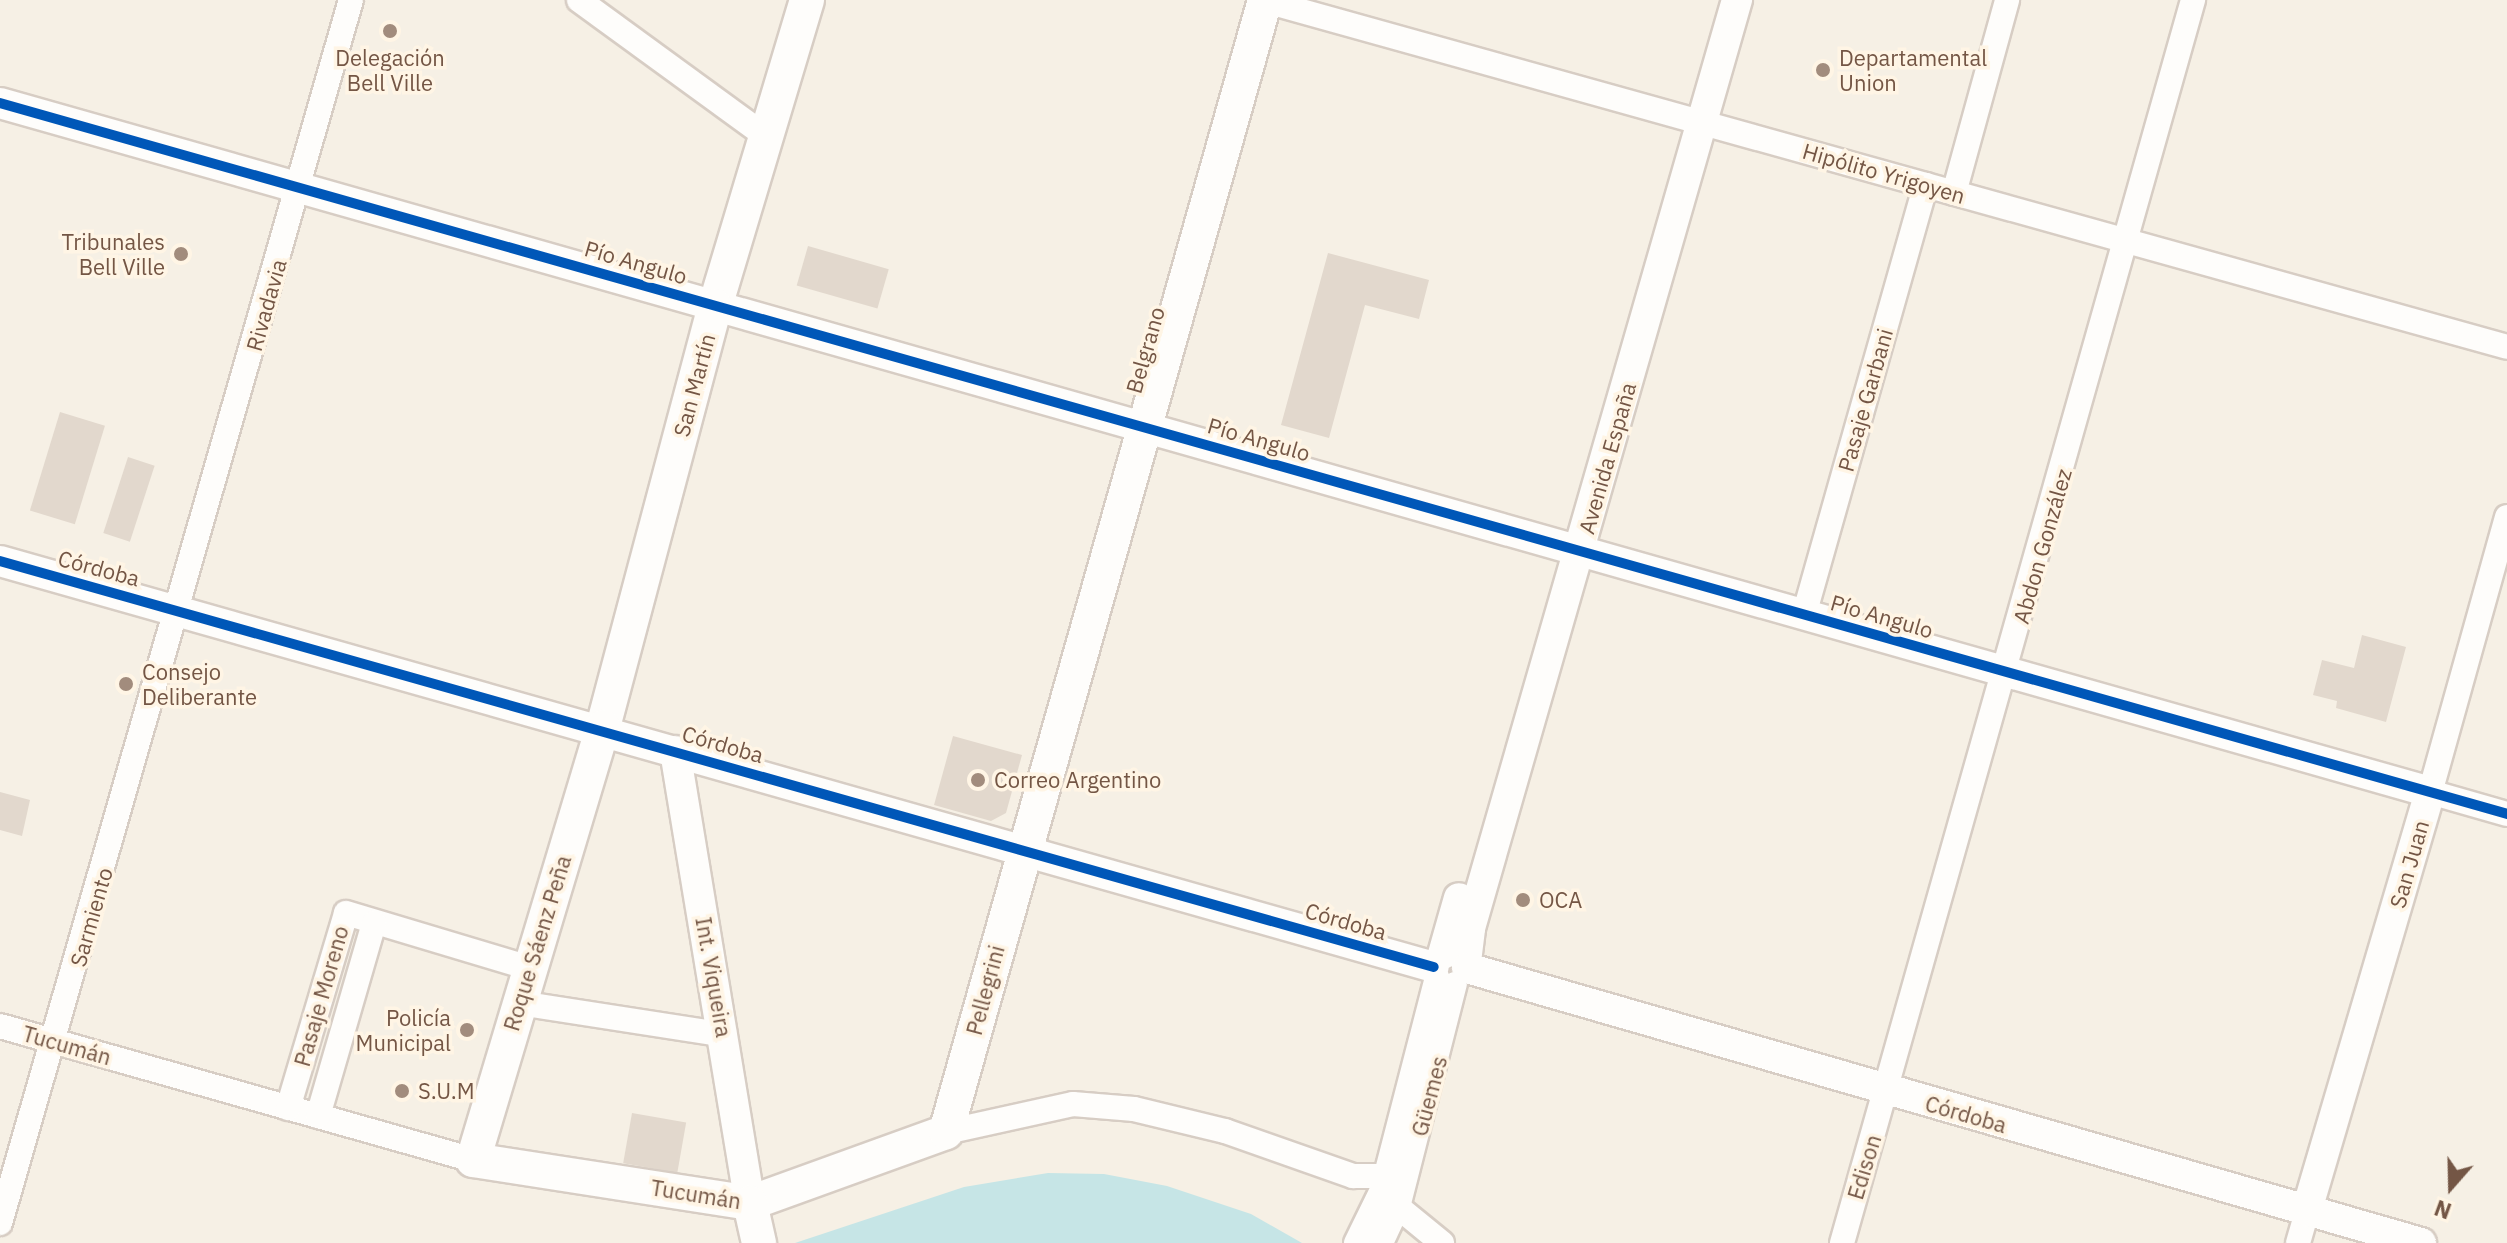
<!DOCTYPE html>
<meta charset="utf-8">
<style>
body{margin:0}
#map{position:relative;width:2507px;height:1243px;overflow:hidden;background:#f6f0e5;font-family:"IBM Plex Sans",sans-serif}
div>[style]{position:absolute}
.water>*{inset:0;background:#c6e5e6}
.building>*{inset:0;background:#e2d8cd;transform-origin:0 0}
.roads{filter:drop-shadow(2px 0 #d7cdc4) drop-shadow(-2px 0 #d7cdc4) drop-shadow(0 2px #d7cdc4) drop-shadow(0 -2px #d7cdc4)}
.minor>*{height:24px;margin:-12px;padding:0 12px;transform-origin:12px;border-radius:12px;background:#fefdfb}
.tertiary>*{height:30px;margin:-15px;padding:0 15px;transform-origin:15px;border-radius:15px;background:#fefdfb}
.secondary>*{height:34px;margin:-17px;padding:0 17px;transform-origin:17px;border-radius:17px;background:#fefdfb}
.cycleway>*{height:10px;margin:-5px;padding:0 5px;transform-origin:5px;border-radius:5px;background:#0057b8}
.dots>*{width:22px;height:22px;translate:-50% -50%;box-sizing:border-box;border:4px solid #fff5e5;border-radius:50%}
span{translate:-50% -50%;white-space:nowrap;text-align:center;line-height:1.15;-webkit-text-stroke:7px #fff5e5;paint-order:stroke}
.poi-label{font-size:22px;color:#745645}
.left{translate:0 -50%;text-align:left}
.right{translate:-100% -50%;text-align:right}
.street-label{font-size:22px;color:#745645}
.north{position:absolute;left:2411px;top:1147px;width:80px;height:80px;-webkit-text-stroke:6px #fff5e5;paint-order:stroke;rotate:200deg;font-size:22px;font-weight:700;line-height:32px;text-align:center;color:#745645}
.north::after{content:'';display:block;margin:auto;width:28px;height:36px;background:#745645;clip-path:polygon(50% 0,100% 100%,50% 72%,0 100%)}
</style>
<div id="map">
<div class="water">
<i style="clip-path:polygon(1048px 1173px,1104px 1174px,1167px 1186px,1251px 1214px,1302px 1243px,795px 1243px,964px 1187px)"></i>
</div>
<div class="building">
<i style="left:808px;top:246px;width:84px;height:41px;rotate:16deg"></i>
<i style="clip-path:polygon(1328px 253px,1429px 280px,1419px 319px,1365px 305px,1329px 438px,1281px 425px)"></i>
<i style="left:60px;top:412px;width:47px;height:103px;rotate:17deg"></i>
<i style="left:128px;top:457px;width:28px;height:80px;rotate:18deg"></i>
<i style="clip-path:polygon(2362px 635px,2406px 647px,2386px 722px,2336px 708px,2337px 701px,2313px 695px,2322px 660px,2354px 668px)"></i>
<i style="clip-path:polygon(953px 736px,1022px 755px,1006px 813px,991px 821px,934px 805px)"></i>
<i style="clip-path:polygon(0 792px,30px 800px,22px 836px,0 830px)"></i>
<i style="left:632px;top:1113px;width:55px;height:51px;rotate:10deg"></i>
</div>
<div class="roads">
<div class="minor">
<i style="left:579px;top:0;width:233px;rotate:36.1deg"></i>
<i style="left:1262px;top:0;width:1292px;rotate:15.57deg"></i>
<i style="left:1954px;top:193px;width:200px;rotate:-74.6deg"></i>
<i style="left:2507px;top:517px;width:286px;rotate:105.6deg"></i>
<i style="left:2430px;top:792px;width:80px;rotate:15.9deg"></i>
<i style="left:1804px;top:615px;width:447px;rotate:-74.2deg"></i>
<i style="left:519px;top:1003px;width:208px;rotate:8.8deg"></i>
<i style="left:0;top:1026px;width:492px;rotate:15.8deg"></i>
<i style="left:288px;top:1108px;width:203px;rotate:-73.4deg"></i>
<i style="left:346px;top:913px;width:191px;rotate:16.7deg"></i>
<i style="left:318px;top:1116px;width:201px;rotate:-73.8deg"></i>
<i style="left:946px;top:1132px;width:130px;rotate:-12.4deg"></i>
<i style="left:1073px;top:1104px;width:61px;rotate:4.7deg"></i>
<i style="left:1134px;top:1109px;width:94px;rotate:13.6deg"></i>
<i style="left:1225px;top:1131px;width:136px;rotate:19.4deg"></i>
<i style="left:1353px;top:1176px;width:33px"></i>
<i style="left:1398px;top:1207px;width:57px;rotate:39.3deg"></i>
<i style="left:0;top:1223px;width:1272px;rotate:-73.99deg"></i>
<i style="left:1356px;top:1243px;width:59px;rotate:-63.9deg"></i>
<i style="left:1382px;top:1190px;width:220px;rotate:-75.5deg"></i>
<i style="left:1381px;top:1243px;width:40px;rotate:-65deg"></i>
<i style="left:1398px;top:1207px;width:230px;rotate:-75.7deg"></i>
<i style="left:1842px;top:1243px;width:1292px;rotate:-74.23deg"></i>
<i style="left:2298px;top:1243px;width:33px;rotate:-74deg"></i>
</div>
<div class="tertiary">
<i style="left:0;top:103px;width:2526px;rotate:15.83deg"></i>
<i style="left:2430px;top:792px;width:437px;rotate:106.4deg"></i>
<i style="left:0;top:561px;width:1490px;rotate:15.81deg"></i>
<i style="left:675px;top:751px;width:458px;rotate:80.6deg"></i>
<i style="left:1443px;top:954px;width:58px;rotate:-74.1deg"></i>
<i style="left:1466px;top:962px;width:34px;rotate:-83deg"></i>
<i style="left:1470px;top:928px;width:966px;rotate:-73.95deg"></i>
<i style="left:1467px;top:968px;width:993px;rotate:16.08deg"></i>
</div>
<div class="secondary">
<i style="left:807px;top:0;width:320px;rotate:106.7deg"></i>
<i style="left:715px;top:306px;width:436px;rotate:104.9deg"></i>
<i style="left:603px;top:727px;width:452px;rotate:106.7deg"></i>
<i style="left:473px;top:1160px;width:280px;rotate:8.8deg"></i>
<i style="left:750px;top:1203px;width:208px;rotate:-19.9deg"></i>
<i style="left:946px;top:1132px;width:1176px;rotate:-74.26deg"></i>
<i style="left:750px;top:1203px;width:41px;rotate:77.3deg"></i>
</div>
</div>
<div class="cycleway">
<i style="left:0;top:103px;width:2606px;rotate:15.83deg"></i>
<i style="left:0;top:561px;width:1490px;rotate:15.81deg"></i>
</div>
<div class="dots">
<i style="left:390px;top:31px;background:#a28c7d"></i>
<i style="left:1823px;top:70px;background:#a28c7d"></i>
<i style="left:181px;top:254px;background:#a28c7d"></i>
<i style="left:126px;top:684px;background:#a28c7d"></i>
<i style="left:978px;top:780px;background:#a28c7d"></i>
<i style="left:1523px;top:900px;background:#a28c7d"></i>
<i style="left:467px;top:1030px;background:#a28c7d"></i>
<i style="left:402px;top:1091px;background:#a28c7d"></i>
</div>
<div class="poi-label">
<span style="left:390px;top:70px">Delegación<br>Bell Ville</span>
<span class="left" style="left:1839px;top:70px">Departamental<br>Union</span>
<span class="right" style="left:165px;top:254px">Tribunales<br>Bell Ville</span>
<span class="left" style="left:142px;top:684px">Consejo<br>Deliberante</span>
<span class="left" style="left:994px;top:780px">Correo Argentino</span>
<span class="left" style="left:1539px;top:900px">OCA</span>
<span class="right" style="left:451px;top:1030px">Policía<br>Municipal</span>
<span class="left" style="left:418px;top:1091px">S.U.M</span>
</div>
<div class="street-label">
<span style="left:1884px;top:173px;rotate:16deg">Hipólito Yrigoyen</span>
<span style="left:636px;top:262px;rotate:16deg">Pío Angulo</span>
<span style="left:266px;top:305px;rotate:-74deg">Rivadavia</span>
<span style="left:1145px;top:350px;rotate:-74deg">Belgrano</span>
<span style="left:694px;top:385px;rotate:-75deg">San Martín</span>
<span style="left:1865px;top:400px;rotate:-74deg">Pasaje Garbani</span>
<span style="left:1259px;top:439px;rotate:16deg">Pío Angulo</span>
<span style="left:1607px;top:458px;rotate:-74deg">Avenida España</span>
<span style="left:2042px;top:546px;rotate:-74deg">Abdon González</span>
<span style="left:99px;top:568px;rotate:15deg">Córdoba</span>
<span style="left:1882px;top:616px;rotate:16deg">Pío Angulo</span>
<span style="left:723px;top:744px;rotate:16deg">Córdoba</span>
<span style="left:2409px;top:864px;rotate:-74deg">San Juan</span>
<span style="left:91px;top:917px;rotate:-74deg">Sarmiento</span>
<span style="left:1346px;top:921px;rotate:16deg">Córdoba</span>
<span style="left:537px;top:943px;rotate:-73deg">Roque Sáenz Peña</span>
<span style="left:714px;top:977px;rotate:80deg">Int. Viqueira</span>
<span style="left:985px;top:990px;rotate:-75deg">Pellegrini</span>
<span style="left:321px;top:996px;rotate:-74deg">Pasaje Moreno</span>
<span style="left:67px;top:1045px;rotate:16deg">Tucumán</span>
<span style="left:1429px;top:1096px;rotate:-75deg">Güemes</span>
<span style="left:1966px;top:1114px;rotate:16deg">Córdoba</span>
<span style="left:1864px;top:1167px;rotate:-73deg">Edison</span>
<span style="left:696px;top:1194px;rotate:9deg">Tucumán</span>
</div>
<div class="north">N</div>
</div>
